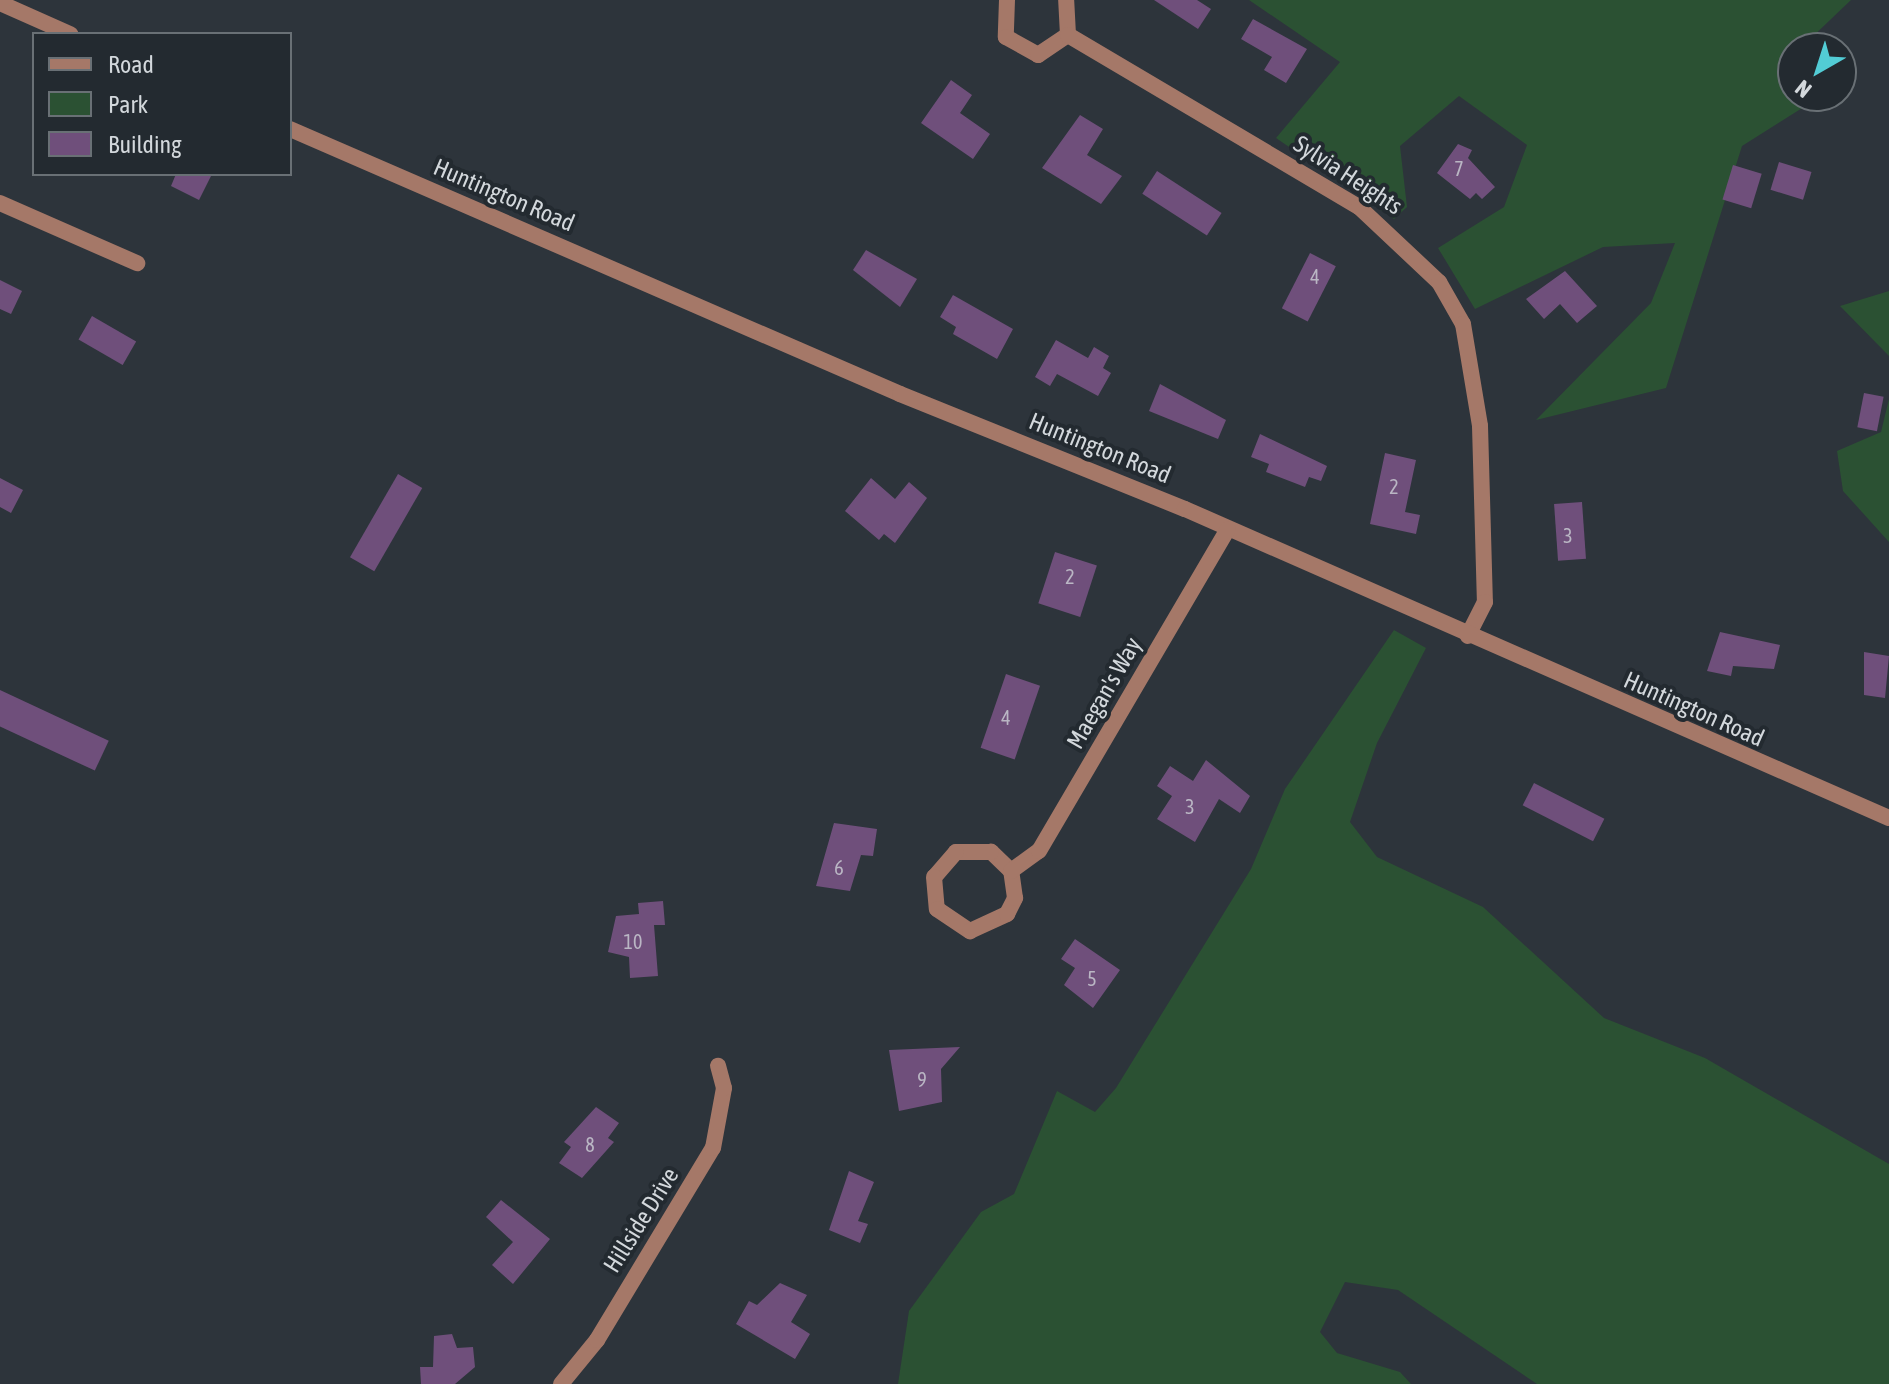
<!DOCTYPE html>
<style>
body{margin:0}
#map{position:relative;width:1889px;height:1384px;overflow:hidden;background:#2d343b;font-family:"Asap Condensed",sans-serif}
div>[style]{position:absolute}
.green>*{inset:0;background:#2b5133}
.building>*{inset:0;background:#6f4f7b;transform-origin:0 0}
.minor>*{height:16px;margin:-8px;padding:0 8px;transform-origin:8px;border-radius:8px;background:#a57868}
span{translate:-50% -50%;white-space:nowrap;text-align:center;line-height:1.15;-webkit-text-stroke:8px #232a30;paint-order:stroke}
.number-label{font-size:20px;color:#bab6c4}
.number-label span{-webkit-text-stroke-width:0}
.street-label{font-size:24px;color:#d3d8dc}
.legend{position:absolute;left:32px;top:32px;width:260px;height:144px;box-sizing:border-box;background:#232a30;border:2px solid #697075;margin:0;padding:10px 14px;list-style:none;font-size:24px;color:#d3d8dc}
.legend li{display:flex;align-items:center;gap:16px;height:40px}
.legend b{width:40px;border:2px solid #697075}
.north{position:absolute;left:1777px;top:32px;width:80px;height:80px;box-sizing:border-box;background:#232a30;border:2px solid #697075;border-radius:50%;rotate:219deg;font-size:22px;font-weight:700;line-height:32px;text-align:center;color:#d3d8dc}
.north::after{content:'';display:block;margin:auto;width:28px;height:36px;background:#52ccd5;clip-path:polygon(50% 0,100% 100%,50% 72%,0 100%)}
</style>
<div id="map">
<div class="green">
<i style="clip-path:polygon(1249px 0,1851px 0,1785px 63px,1793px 96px,1807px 105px,1742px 146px,1666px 388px,1536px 420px,1651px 303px,1675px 243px,1603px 247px,1475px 309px,1438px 248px,1504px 207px,1527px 145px,1459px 96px,1400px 146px,1407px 207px,1394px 219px,1276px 138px,1340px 62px)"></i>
<i style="clip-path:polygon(1889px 291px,1889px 356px,1840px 306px)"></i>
<i style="clip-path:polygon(1889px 399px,1889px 542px,1843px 491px,1837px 451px,1881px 432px)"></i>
<i style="clip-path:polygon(1394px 630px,1426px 648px,1377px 743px,1350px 822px,1377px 857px,1483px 907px,1604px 1018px,1705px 1058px,1889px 1164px,1889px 1384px,1537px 1384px,1398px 1290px,1345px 1282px,1320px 1332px,1337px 1353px,1400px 1372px,1411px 1384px,898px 1384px,909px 1311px,981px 1212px,1014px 1194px,1057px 1091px,1095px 1112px,1116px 1088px,1251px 869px,1285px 789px)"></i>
</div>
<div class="building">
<i style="clip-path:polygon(1154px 0,1197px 0,1211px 9px,1198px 29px)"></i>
<i style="clip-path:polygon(1253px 19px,1307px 49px,1286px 83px,1264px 70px,1272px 57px,1241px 39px)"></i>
<i style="clip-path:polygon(951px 80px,972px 95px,960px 113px,990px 134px,973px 159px,921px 123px)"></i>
<i style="clip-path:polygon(1080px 115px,1103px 129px,1087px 155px,1122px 176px,1101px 204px,1042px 168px)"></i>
<i style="clip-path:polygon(1458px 144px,1472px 150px,1468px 158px,1495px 187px,1482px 199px,1476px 193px,1470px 199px,1437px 173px)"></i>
<i style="left:1779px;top:162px;width:34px;height:29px;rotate:17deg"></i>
<i style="left:1733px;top:165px;width:30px;height:36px;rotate:17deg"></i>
<i style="left:1157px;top:171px;width:77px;height:27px;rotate:33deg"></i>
<i style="clip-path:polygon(176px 174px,212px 174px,199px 200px,171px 186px)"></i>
<i style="clip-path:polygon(866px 250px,917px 279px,900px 307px,853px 270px)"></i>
<i style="left:1310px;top:253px;width:29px;height:62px;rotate:27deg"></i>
<i style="clip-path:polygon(1565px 271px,1597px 306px,1577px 323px,1560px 304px,1544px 319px,1526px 299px)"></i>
<i style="clip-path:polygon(0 280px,22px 291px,11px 314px,0 309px)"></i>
<i style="clip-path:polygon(953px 295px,1013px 329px,997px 359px,953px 334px,956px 327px,940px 317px)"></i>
<i style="left:92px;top:316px;width:51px;height:27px;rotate:30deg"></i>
<i style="clip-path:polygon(1056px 340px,1088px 358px,1094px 347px,1109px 356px,1103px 368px,1111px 373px,1098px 396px,1057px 374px,1050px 386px,1035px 377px)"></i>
<i style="clip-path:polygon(1160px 384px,1226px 420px,1218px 439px,1149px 411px)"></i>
<i style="left:1864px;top:393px;width:20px;height:35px;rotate:11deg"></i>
<i style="clip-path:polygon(1260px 434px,1327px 466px,1321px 481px,1309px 477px,1305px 487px,1266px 472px,1269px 464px,1251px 457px)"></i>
<i style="clip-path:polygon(1385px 453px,1416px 460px,1405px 512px,1420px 515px,1416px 534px,1370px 524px)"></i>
<i style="left:398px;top:474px;width:28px;height:96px;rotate:30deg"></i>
<i style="clip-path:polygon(0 478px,23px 490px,11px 513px,0 507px)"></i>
<i style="clip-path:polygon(871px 478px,895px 499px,909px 482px,927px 498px,895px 543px,884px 534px,879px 540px,845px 511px)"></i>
<i style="left:1582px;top:502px;width:57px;height:28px;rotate:86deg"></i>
<i style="left:1055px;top:552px;width:44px;height:54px;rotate:18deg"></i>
<i style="clip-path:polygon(1720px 632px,1780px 645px,1774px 669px,1733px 666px,1731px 676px,1707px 671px)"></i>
<i style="clip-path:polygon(1864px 652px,1889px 656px,1885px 698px,1864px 695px)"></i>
<i style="left:1006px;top:674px;width:36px;height:78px;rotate:19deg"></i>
<i style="left:0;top:690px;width:120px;height:33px;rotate:25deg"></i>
<i style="clip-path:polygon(1206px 760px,1250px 796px,1240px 813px,1219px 799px,1195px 842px,1157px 819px,1172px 796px,1157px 786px,1170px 766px,1193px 781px)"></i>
<i style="left:1534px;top:783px;width:79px;height:25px;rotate:27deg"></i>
<i style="clip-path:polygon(834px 823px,877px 829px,873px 856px,861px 855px,850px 891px,816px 886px)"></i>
<i style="clip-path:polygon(663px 901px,665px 925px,654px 925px,658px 976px,630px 978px,629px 957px,608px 952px,616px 916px,639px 914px,638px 903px)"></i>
<i style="clip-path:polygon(1075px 939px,1120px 970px,1093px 1008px,1064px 985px,1075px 968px,1061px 959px)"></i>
<i style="clip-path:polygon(960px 1047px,941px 1069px,942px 1102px,899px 1111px,889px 1050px)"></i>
<i style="clip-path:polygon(596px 1107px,619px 1123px,608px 1138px,614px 1142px,582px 1178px,559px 1163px,571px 1147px,564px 1142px)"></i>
<i style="clip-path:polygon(849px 1171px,874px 1182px,858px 1221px,868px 1224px,860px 1243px,829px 1230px)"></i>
<i style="clip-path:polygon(501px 1200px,550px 1239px,513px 1284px,492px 1265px,513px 1242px,486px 1217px)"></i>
<i style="clip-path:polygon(780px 1283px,807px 1295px,791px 1322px,810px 1334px,795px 1359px,736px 1324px,749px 1301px,757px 1305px)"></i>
<i style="clip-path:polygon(452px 1334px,457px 1348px,473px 1347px,475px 1367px,455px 1384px,421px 1384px,420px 1367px,433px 1367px,434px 1336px)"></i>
</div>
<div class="minor">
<i style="left:1007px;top:0;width:37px;rotate:92deg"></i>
<i style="left:1006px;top:37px;width:37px;rotate:29deg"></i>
<i style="left:1038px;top:55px;width:36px;rotate:-34deg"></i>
<i style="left:1068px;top:35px;width:35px;rotate:-93deg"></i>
<i style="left:0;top:3px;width:77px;rotate:23.9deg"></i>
<i style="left:1068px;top:35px;width:338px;rotate:30.6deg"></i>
<i style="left:1359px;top:207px;width:110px;rotate:43.2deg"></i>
<i style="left:1439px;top:282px;width:48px;rotate:60.3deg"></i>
<i style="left:1463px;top:324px;width:103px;rotate:80.5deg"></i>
<i style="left:1480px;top:426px;width:176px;rotate:88.4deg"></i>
<i style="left:1485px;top:602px;width:38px;rotate:117deg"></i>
<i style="left:290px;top:129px;width:665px;rotate:23.48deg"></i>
<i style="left:900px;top:394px;width:307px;rotate:22deg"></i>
<i style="left:1185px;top:509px;width:769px;rotate:23.7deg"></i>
<i style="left:0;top:203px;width:150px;rotate:23.7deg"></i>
<i style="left:1011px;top:871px;width:28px;rotate:-136deg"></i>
<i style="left:991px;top:852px;width:35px;rotate:180deg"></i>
<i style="left:956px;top:852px;width:33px;rotate:131deg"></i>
<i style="left:934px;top:877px;width:32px;rotate:85deg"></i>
<i style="left:937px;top:909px;width:40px;rotate:34deg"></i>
<i style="left:970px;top:931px;width:41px;rotate:-24.7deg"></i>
<i style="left:1007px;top:914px;width:18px;rotate:-63deg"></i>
<i style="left:1015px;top:898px;width:27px;rotate:-98deg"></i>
<i style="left:1011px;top:871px;width:34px;rotate:-36deg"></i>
<i style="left:1039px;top:851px;width:373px;rotate:-59.6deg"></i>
<i style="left:561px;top:1384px;width:57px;rotate:-50.7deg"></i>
<i style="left:597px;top:1340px;width:224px;rotate:-58.9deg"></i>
<i style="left:713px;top:1148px;width:61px;rotate:-79.6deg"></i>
<i style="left:724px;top:1088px;width:23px;rotate:-105deg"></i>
</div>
<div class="number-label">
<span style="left:1459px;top:168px">7</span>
<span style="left:1315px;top:276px">4</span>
<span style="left:1394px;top:486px">2</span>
<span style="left:1568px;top:535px">3</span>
<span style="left:1070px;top:576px">2</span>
<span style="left:1006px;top:717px">4</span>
<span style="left:1190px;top:806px">3</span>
<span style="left:839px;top:867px">6</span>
<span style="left:633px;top:941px">10</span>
<span style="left:1092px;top:978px">5</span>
<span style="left:922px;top:1079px">9</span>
<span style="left:590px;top:1144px">8</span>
</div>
<div class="street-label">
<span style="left:1348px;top:175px;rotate:33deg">Sylvia Heights</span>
<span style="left:504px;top:195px;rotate:23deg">Huntington Road</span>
<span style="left:1100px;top:448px;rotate:22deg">Huntington Road</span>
<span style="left:1104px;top:693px;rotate:-60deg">Maegan's Way</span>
<span style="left:1694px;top:709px;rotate:24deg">Huntington Road</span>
<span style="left:641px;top:1220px;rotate:-58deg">Hillside Drive</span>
</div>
<ul class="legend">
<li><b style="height:10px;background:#a57868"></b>Road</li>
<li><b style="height:22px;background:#2b5133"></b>Park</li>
<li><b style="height:22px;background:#6f4f7b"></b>Building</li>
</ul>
<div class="north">N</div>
</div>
